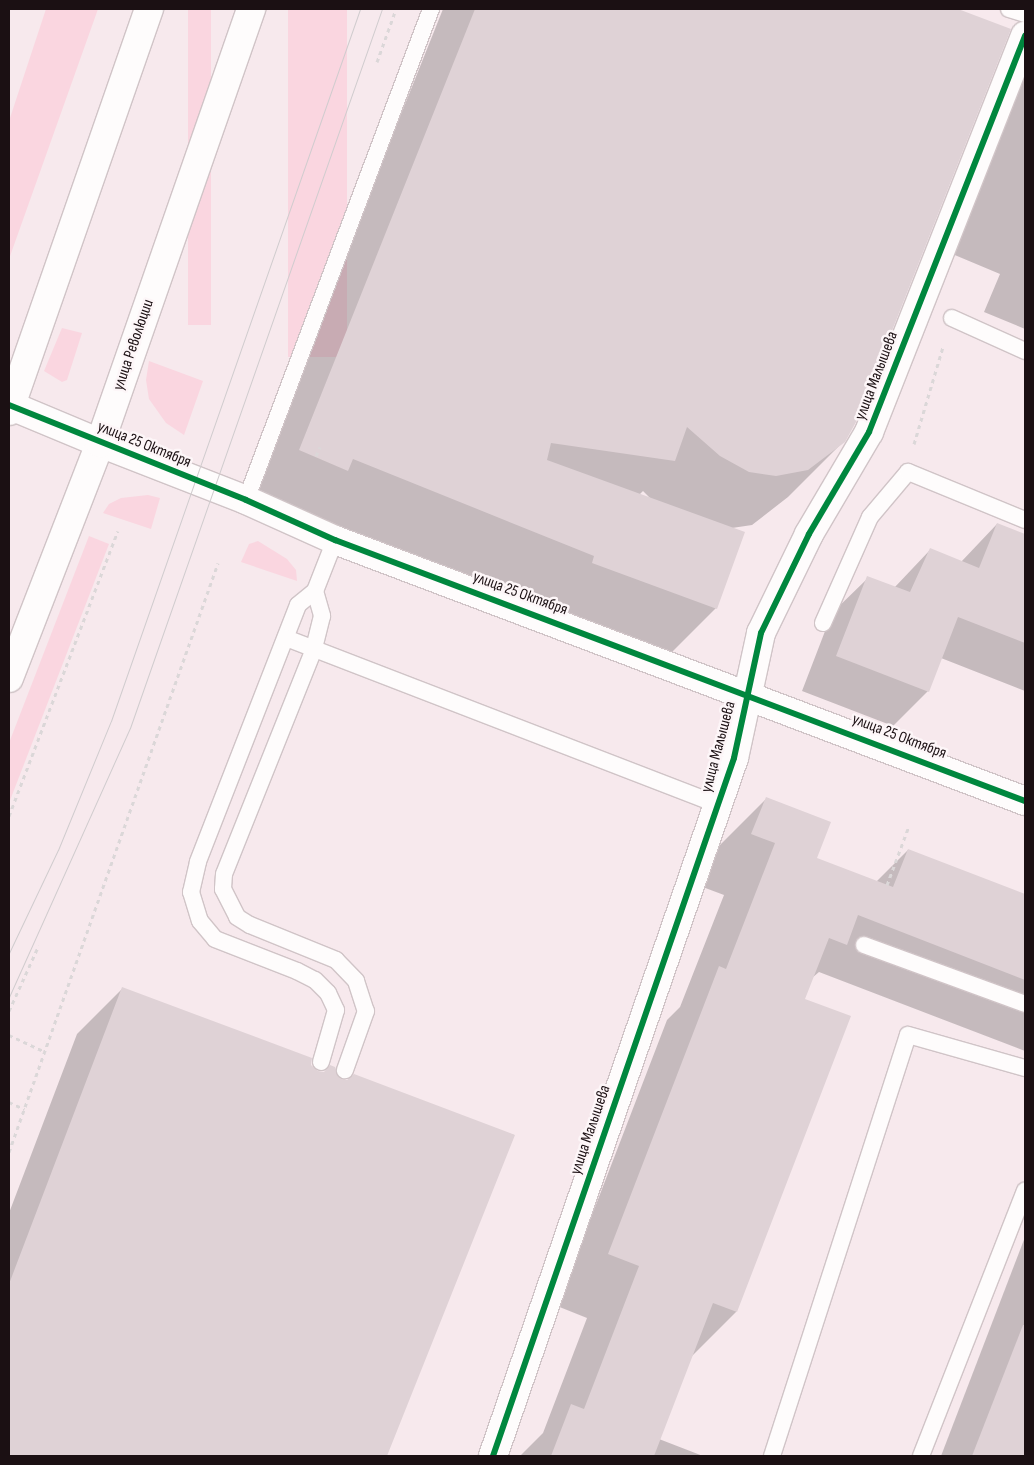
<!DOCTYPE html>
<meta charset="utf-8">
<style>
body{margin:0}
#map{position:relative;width:1034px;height:1465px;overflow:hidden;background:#f7e9ed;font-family:"Sofia Sans Condensed",sans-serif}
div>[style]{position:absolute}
.green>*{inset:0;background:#fad6e0;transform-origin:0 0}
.shadow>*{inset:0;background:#0003}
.building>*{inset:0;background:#dfd2d6}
.path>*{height:3px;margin-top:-1.5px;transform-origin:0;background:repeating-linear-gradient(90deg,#dbd7d8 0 4px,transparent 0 8px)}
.roads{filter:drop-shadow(1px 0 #d0c4c7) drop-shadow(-1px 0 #d0c4c7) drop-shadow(0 1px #d0c4c7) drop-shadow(0 -1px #d0c4c7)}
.service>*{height:16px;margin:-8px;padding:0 8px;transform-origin:8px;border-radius:8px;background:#fefcfc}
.minor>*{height:28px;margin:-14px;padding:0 14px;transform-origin:14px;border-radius:14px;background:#fefcfc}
.tertiary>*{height:28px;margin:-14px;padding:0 14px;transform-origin:14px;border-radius:14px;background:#fefcfc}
.secondary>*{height:28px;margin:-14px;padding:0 14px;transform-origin:14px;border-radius:14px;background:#fefcfc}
.tram>*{height:1px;margin:-0.5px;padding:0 0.5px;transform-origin:0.5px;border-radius:0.5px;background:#d0ccce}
.cycleway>*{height:6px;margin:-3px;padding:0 3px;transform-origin:3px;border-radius:3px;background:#00873e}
span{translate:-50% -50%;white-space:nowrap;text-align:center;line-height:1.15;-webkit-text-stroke:5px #fdf6f8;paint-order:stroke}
.street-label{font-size:16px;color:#1b1013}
.frame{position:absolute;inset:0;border:10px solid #1b1013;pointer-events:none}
</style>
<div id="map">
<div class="green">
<i style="clip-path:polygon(46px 9px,98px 9px,9px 259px,9px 121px)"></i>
<i style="left:188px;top:9px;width:23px;height:316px"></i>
<i style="left:288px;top:9px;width:59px;height:348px"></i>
<i style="clip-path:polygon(62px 328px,82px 333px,67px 380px,62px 382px,44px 371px)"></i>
<i style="clip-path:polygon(149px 361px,203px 381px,184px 435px,166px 423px,149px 399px,146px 380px)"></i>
<i style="clip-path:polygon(148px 495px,160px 498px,151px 529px,103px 513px,109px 504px,121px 498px)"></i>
<i style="clip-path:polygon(89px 536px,109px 544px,9px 803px,9px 743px)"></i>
<i style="clip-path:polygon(258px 541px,287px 559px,296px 570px,297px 581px,241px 562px,249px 544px)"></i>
</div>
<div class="shadow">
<i style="clip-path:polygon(evenodd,443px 9px,956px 9px,1009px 30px,844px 441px,788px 497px,752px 525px,732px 528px,716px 608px,661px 663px,245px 505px,443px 9px,643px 491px,651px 499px,639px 495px,643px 491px)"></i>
<i style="clip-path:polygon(1025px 75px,1025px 329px,984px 312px,1000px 274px,938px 248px,993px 107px)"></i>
<i style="clip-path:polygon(997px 524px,1025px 535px,1025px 691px,941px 658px,928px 691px,893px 726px,802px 691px,832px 613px,868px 578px,894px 588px,930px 550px,961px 562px)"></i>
<i style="clip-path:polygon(766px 799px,815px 859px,876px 882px,908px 850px,1025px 895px,1025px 1051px,819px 972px,812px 978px,804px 999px,736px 1312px,691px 1357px,659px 1439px,703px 1456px,520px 1456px,543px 1433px,587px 1318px,557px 1306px,667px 1020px,680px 1007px,724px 895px,700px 886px,714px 851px)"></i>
<i style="clip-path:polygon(122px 989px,310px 1065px,317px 1073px,514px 1135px,386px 1456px,9px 1456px,9px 1213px,77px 1034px)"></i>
<i style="clip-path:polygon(1025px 1237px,1025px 1456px,941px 1456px)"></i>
</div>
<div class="building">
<i style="clip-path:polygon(475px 9px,958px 9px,1011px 29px,856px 422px,845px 442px,808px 470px,776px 476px,749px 472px,720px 456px,687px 427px,675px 461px,551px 443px,547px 460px,745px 532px,717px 609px,592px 563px,594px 556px,353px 459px,348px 471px,299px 450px)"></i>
<i style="clip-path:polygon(997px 523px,1025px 534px,1025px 643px,958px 617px,929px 692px,836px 656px,867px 576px,910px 592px,930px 548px,979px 568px)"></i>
<i style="clip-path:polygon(766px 797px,831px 822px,817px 858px,893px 887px,908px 849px,1025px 894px,1025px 980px,858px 915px,847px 945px,829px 938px,805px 999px,851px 1016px,737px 1312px,713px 1303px,654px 1456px,551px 1456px,571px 1404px,584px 1409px,639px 1266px,608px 1254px,719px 966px,726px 969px,775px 843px,751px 834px)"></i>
<i style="clip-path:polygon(122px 987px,312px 1058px,311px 1065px,318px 1071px,324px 1072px,330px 1065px,335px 1067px,341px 1079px,347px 1080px,354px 1074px,515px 1135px,387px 1456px,9px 1456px,9px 1284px)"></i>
<i style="clip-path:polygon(1023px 1325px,1025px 1325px,1025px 1456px,972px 1456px)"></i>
</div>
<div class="path">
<i style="left:377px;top:62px;width:56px;rotate:-70.3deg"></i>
<i style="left:914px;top:444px;width:101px;rotate:-73.4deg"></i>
<i style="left:316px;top:456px;width:10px;rotate:-66deg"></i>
<i style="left:9px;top:816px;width:305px;rotate:-69.1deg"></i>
<i style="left:887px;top:885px;width:63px;rotate:-69.6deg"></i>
<i style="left:9px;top:1011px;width:72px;rotate:-65.6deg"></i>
<i style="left:9px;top:1035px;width:40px;rotate:25deg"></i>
<i style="left:9px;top:1102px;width:17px;rotate:25deg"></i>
<i style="left:9px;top:1152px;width:625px;rotate:-70.46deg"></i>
</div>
<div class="roads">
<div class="service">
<i style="left:1009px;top:9px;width:17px;rotate:17deg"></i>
<i style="left:952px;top:318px;width:80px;rotate:24.3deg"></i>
<i style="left:246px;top:500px;width:525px;rotate:-69.35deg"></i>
<i style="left:335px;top:540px;width:55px;rotate:111.4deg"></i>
<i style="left:315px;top:591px;width:26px;rotate:74deg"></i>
<i style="left:322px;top:616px;width:34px;rotate:104deg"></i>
<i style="left:314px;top:649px;width:242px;rotate:111.8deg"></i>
<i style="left:224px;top:874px;width:15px;rotate:94deg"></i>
<i style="left:223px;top:889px;width:31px;rotate:63deg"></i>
<i style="left:237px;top:917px;width:15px;rotate:32deg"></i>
<i style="left:250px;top:925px;width:93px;rotate:22.1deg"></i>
<i style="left:336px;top:960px;width:29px;rotate:46deg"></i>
<i style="left:356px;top:981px;width:32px;rotate:72deg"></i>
<i style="left:366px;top:1011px;width:63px;rotate:109.6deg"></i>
<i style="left:315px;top:591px;width:22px;rotate:141deg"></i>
<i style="left:298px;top:605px;width:276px;rotate:111.3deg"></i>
<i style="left:198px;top:862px;width:31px;rotate:103deg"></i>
<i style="left:191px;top:892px;width:30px;rotate:73deg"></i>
<i style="left:200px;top:921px;width:23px;rotate:50deg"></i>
<i style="left:215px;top:939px;width:88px;rotate:21.3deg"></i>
<i style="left:297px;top:971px;width:20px;rotate:27deg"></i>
<i style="left:315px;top:980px;width:18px;rotate:45deg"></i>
<i style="left:328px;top:993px;width:19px;rotate:65deg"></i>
<i style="left:336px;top:1010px;width:54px;rotate:106.1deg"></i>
<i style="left:823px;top:623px;width:116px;rotate:-66.1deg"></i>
<i style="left:870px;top:517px;width:59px;rotate:-49.8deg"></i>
<i style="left:908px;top:472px;width:126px;rotate:22.3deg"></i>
<i style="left:286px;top:638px;width:463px;rotate:21.1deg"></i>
<i style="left:864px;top:945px;width:171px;rotate:20.1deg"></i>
<i style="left:772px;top:1456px;width:442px;rotate:-72.1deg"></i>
<i style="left:908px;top:1035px;width:122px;rotate:15.8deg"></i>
<i style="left:921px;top:1456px;width:285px;rotate:-68.6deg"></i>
</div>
<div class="minor">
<i style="left:9px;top:405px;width:99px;rotate:22.7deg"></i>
<i style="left:493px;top:1456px;width:738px;rotate:-70.95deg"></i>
<i style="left:734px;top:758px;width:128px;rotate:-77.8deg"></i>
<i style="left:761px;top:633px;width:110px;rotate:-64.1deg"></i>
<i style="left:809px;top:534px;width:118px;rotate:-59.5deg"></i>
<i style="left:869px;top:432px;width:426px;rotate:-68.5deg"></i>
</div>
<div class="tertiary">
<i style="left:100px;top:443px;width:157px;rotate:21.3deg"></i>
<i style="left:246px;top:500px;width:98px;rotate:24.2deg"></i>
<i style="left:335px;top:540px;width:738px;rotate:20.72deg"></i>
</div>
<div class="secondary">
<i style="left:9px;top:411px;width:426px;rotate:-70.8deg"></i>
<i style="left:9px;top:678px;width:252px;rotate:-68.8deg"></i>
<i style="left:100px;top:443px;width:460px;rotate:-70.8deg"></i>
</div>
</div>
<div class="tram">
<i style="left:9px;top:953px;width:114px;rotate:-64.6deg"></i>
<i style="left:58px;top:850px;width:139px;rotate:-67.7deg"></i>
<i style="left:111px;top:721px;width:754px;rotate:-70.72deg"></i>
<i style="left:9px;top:997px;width:295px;rotate:-65.8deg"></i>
<i style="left:130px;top:728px;width:762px;rotate:-70.69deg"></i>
</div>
<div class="cycleway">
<i style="left:9px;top:405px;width:255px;rotate:21.8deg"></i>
<i style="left:246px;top:500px;width:98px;rotate:24.2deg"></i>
<i style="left:335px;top:540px;width:738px;rotate:20.72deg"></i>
<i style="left:493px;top:1456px;width:738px;rotate:-70.95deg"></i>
<i style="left:734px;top:758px;width:128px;rotate:-77.8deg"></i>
<i style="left:761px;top:633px;width:110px;rotate:-64.1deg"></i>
<i style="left:809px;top:534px;width:118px;rotate:-59.5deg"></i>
<i style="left:869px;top:432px;width:426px;rotate:-68.5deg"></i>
</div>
<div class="street-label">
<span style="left:134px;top:345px;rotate:-71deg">улица Революции</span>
<span style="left:877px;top:376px;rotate:-69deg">улица Малышева</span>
<span style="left:144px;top:445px;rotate:22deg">улица 25 Октября</span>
<span style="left:520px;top:594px;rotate:20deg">улица 25 Октября</span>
<span style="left:899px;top:737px;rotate:21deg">улица 25 Октября</span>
<span style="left:719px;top:747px;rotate:-75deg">улица Малышева</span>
<span style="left:591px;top:1130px;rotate:-71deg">улица Малышева</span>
</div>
<div class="frame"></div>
</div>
